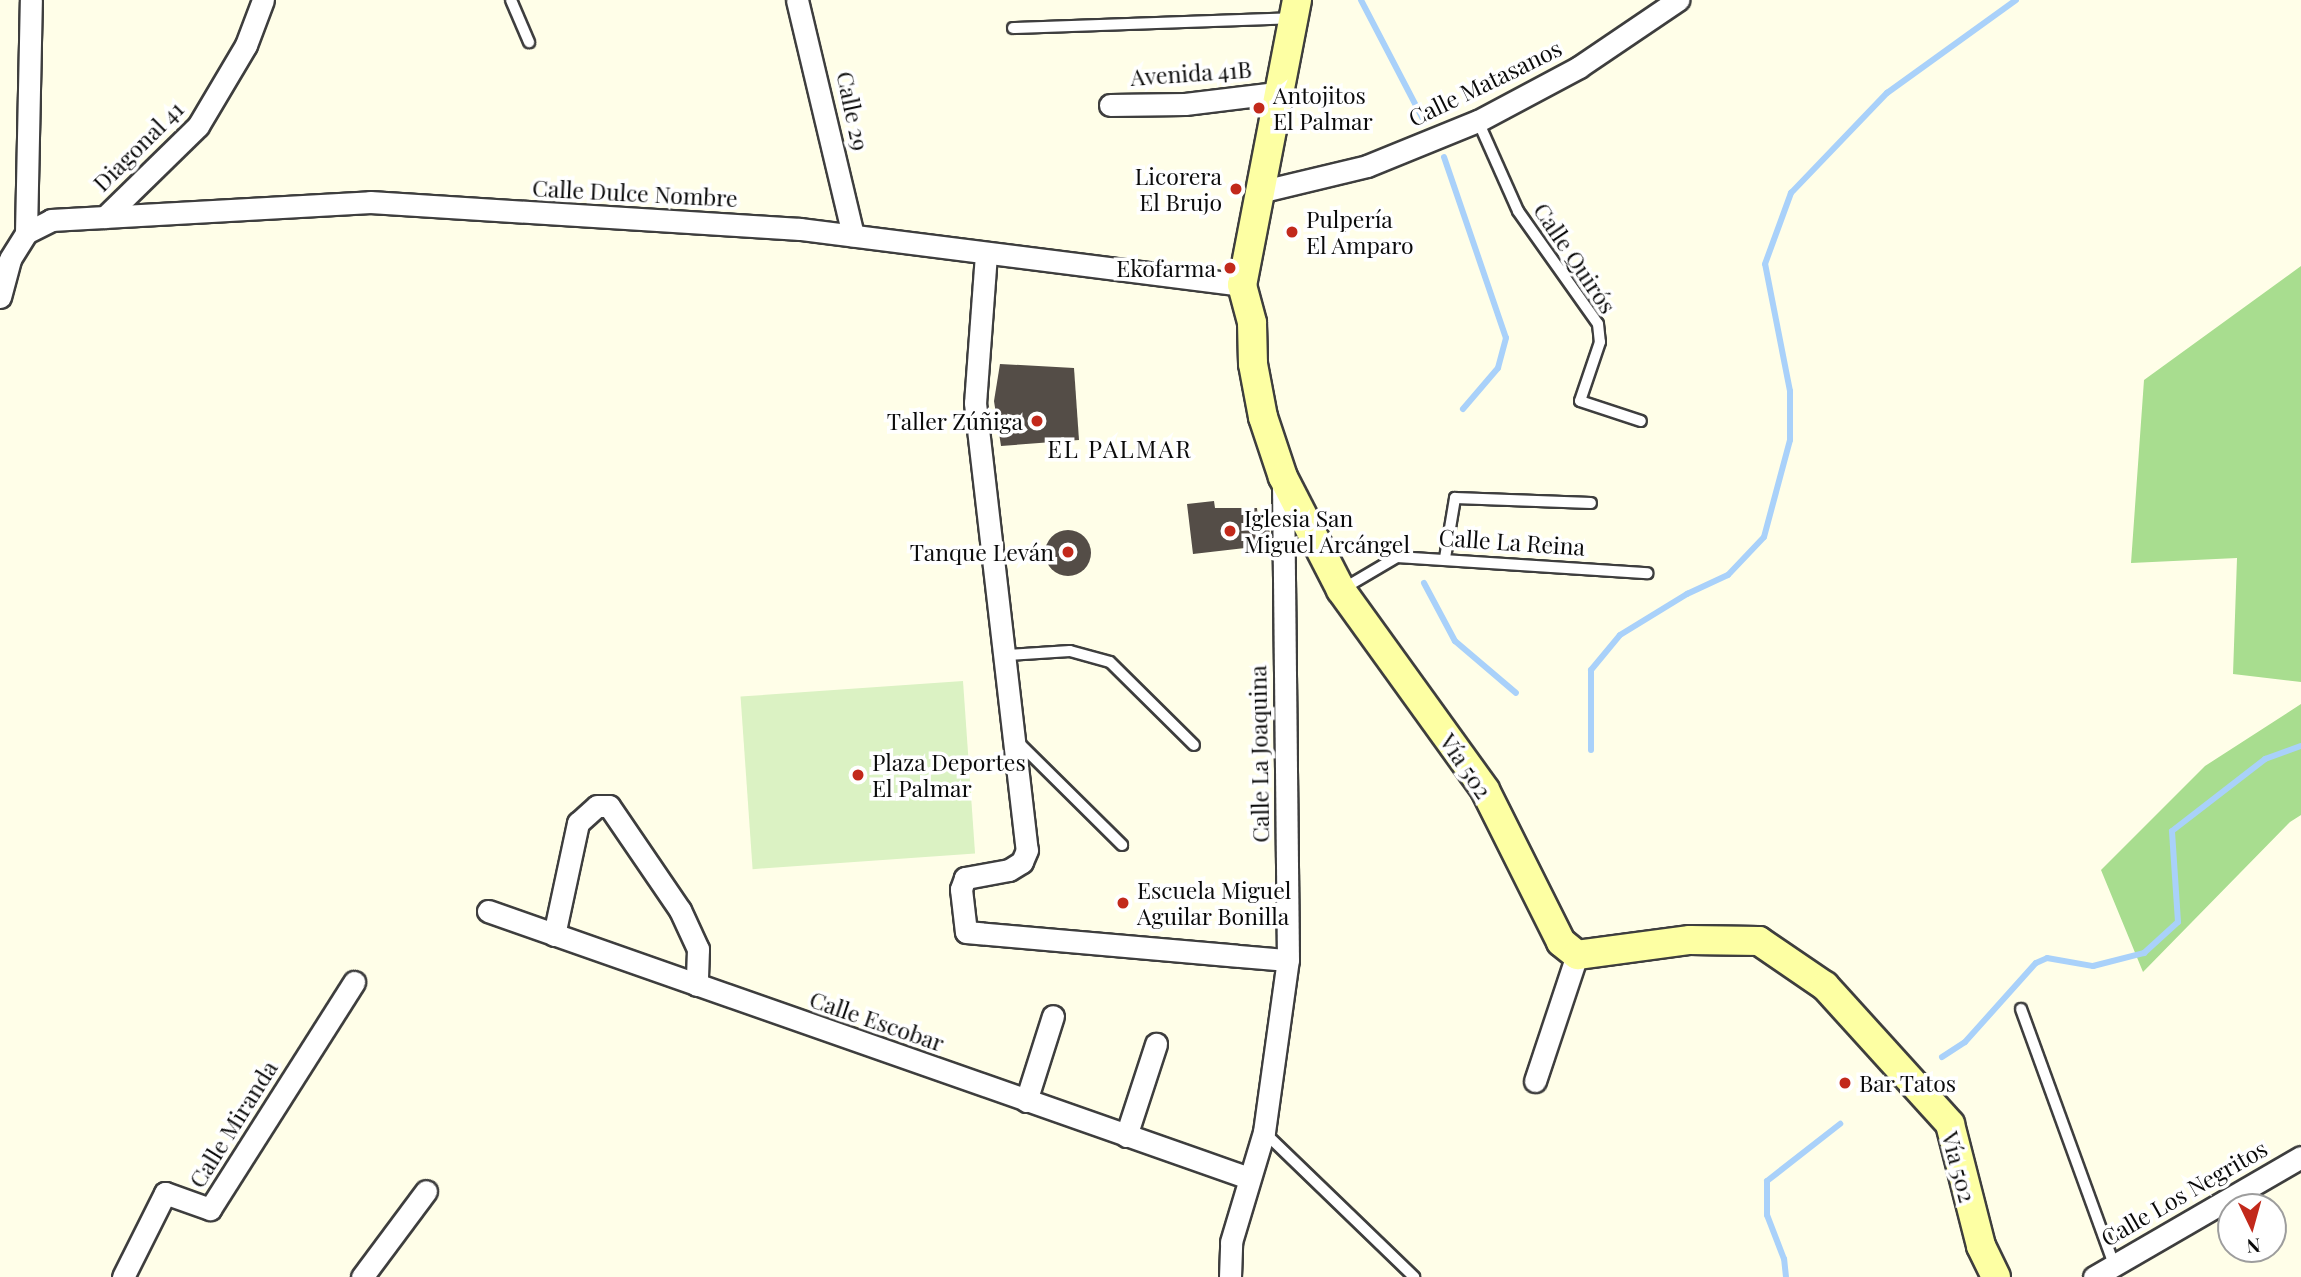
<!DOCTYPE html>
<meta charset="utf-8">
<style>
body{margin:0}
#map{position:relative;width:2301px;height:1277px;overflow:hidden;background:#fffee8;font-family:"Playfair Display",serif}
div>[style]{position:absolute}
.forest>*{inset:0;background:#a8dd8f}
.pitch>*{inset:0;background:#dbf2c3;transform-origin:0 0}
.stream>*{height:6px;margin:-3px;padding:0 3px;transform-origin:3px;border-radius:3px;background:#a9d1fa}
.building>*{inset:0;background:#544d47}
.round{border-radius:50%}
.roads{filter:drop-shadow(2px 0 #3e3e3e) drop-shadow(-2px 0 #3e3e3e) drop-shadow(0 2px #3e3e3e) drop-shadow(0 -2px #3e3e3e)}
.lane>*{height:10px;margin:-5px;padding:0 5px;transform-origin:5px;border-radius:5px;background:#fff}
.street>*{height:21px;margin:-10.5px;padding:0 10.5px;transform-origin:10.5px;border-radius:10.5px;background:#fff}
.secondary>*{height:28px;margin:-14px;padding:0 14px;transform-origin:14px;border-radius:14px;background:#fdffa3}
.dots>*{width:19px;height:19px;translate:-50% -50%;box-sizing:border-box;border:4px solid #fff;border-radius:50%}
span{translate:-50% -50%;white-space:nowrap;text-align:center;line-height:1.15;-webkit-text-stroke:7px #fff;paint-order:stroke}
.street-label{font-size:23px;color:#0b0b0b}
.poi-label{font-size:23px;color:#0b0b0b}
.left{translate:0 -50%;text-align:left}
.right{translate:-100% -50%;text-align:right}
.neighbourhood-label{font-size:24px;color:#0b0b0b;letter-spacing:2px}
.north{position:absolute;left:2217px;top:1193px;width:70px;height:70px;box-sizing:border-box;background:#fff;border:2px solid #9d9d9d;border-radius:50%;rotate:175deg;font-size:19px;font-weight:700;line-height:28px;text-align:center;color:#0b0b0b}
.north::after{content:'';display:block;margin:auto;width:24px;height:32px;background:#c2291b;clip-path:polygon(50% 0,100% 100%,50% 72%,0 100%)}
</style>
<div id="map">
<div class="forest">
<i style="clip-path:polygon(2301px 266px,2301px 682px,2233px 674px,2237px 558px,2131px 563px,2144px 380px)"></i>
<i style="clip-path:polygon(2301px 704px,2301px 815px,2290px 822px,2143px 972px,2101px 870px,2205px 766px)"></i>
</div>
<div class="pitch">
<i style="left:963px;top:681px;width:173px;height:223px;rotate:86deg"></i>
</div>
<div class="stream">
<i style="left:1361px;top:0;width:136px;rotate:62.5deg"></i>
<i style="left:1444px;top:157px;width:191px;rotate:71.1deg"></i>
<i style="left:1506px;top:338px;width:31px;rotate:105deg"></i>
<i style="left:1498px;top:368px;width:54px;rotate:130.5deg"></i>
<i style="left:1424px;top:583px;width:66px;rotate:61.9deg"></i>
<i style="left:1455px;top:641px;width:80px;rotate:40.4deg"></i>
<i style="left:1591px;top:750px;width:80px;rotate:-90deg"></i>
<i style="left:1591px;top:670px;width:45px;rotate:-50.4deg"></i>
<i style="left:1620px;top:635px;width:79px;rotate:-31.5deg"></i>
<i style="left:1687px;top:594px;width:45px;rotate:-24.9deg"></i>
<i style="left:1728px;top:575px;width:52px;rotate:-46.5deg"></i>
<i style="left:1764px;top:537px;width:100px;rotate:-75deg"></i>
<i style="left:1790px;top:440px;width:49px;rotate:-90deg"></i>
<i style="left:1790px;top:391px;width:129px;rotate:-101.1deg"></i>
<i style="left:1765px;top:264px;width:76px;rotate:-69.9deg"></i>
<i style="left:1791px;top:193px;width:139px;rotate:-46.2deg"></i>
<i style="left:1887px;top:93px;width:159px;rotate:-35.8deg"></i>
<i style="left:1942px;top:1057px;width:27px;rotate:-33deg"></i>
<i style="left:1965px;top:1042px;width:106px;rotate:-48.1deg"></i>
<i style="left:2036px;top:963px;width:12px;rotate:-24deg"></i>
<i style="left:2047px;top:958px;width:47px;rotate:9.9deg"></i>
<i style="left:2093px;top:966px;width:53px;rotate:-14.3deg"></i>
<i style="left:2144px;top:953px;width:46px;rotate:-42.4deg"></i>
<i style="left:2178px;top:922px;width:91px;rotate:-93.8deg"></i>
<i style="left:2172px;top:831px;width:118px;rotate:-37.7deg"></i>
<i style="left:2265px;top:759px;width:38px;rotate:-20deg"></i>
<i style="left:1786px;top:1277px;width:18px;rotate:-96deg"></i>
<i style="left:1784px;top:1259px;width:47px;rotate:-111.1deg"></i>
<i style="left:1767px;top:1215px;width:34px;rotate:-90deg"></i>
<i style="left:1767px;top:1181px;width:93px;rotate:-38deg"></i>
</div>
<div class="building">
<i style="clip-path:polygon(1000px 364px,1074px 368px,1079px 440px,1001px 446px,994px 401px)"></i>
<i style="clip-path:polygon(1214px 501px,1215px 508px,1257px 508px,1258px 518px,1268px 517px,1271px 545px,1193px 554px,1187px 504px)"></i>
<i class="round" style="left:1045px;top:530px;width:46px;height:46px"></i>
</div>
<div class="roads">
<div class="lane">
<i style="left:511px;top:0;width:46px;rotate:66.8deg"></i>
<i style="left:1013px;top:28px;width:280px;rotate:-2deg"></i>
<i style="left:1478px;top:121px;width:98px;rotate:66deg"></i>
<i style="left:1518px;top:211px;width:138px;rotate:54.7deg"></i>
<i style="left:1598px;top:324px;width:18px;rotate:84deg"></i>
<i style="left:1600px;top:342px;width:62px;rotate:108.7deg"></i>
<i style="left:1580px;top:401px;width:64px;rotate:18.2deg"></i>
<i style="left:1445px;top:558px;width:61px;rotate:-80.5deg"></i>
<i style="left:1455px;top:498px;width:136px;rotate:2.1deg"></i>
<i style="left:1341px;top:590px;width:65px;rotate:-30.5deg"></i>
<i style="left:1397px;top:557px;width:251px;rotate:3.7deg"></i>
<i style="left:1008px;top:655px;width:62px;rotate:-3.7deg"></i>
<i style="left:1070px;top:651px;width:41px;rotate:15.4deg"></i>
<i style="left:1110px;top:662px;width:118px;rotate:44.7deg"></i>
<i style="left:1017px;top:741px;width:148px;rotate:44.7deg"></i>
<i style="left:2021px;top:1009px;width:269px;rotate:70deg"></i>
<i style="left:1264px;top:1132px;width:209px;rotate:44deg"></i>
</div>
<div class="street">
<i style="left:797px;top:0;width:242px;rotate:76.6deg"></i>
<i style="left:1110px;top:105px;width:75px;rotate:-0.8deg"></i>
<i style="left:1185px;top:104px;width:92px;rotate:-6.9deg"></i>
<i style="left:1259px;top:192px;width:111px;rotate:-13.5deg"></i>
<i style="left:1367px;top:166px;width:120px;rotate:-22.1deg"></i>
<i style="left:1478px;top:121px;width:115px;rotate:-28.1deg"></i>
<i style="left:1579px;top:67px;width:120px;rotate:-34.1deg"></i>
<i style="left:105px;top:217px;width:130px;rotate:-44.4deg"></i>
<i style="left:198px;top:126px;width:94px;rotate:-59.3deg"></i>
<i style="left:246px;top:45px;width:48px;rotate:-69.3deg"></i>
<i style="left:26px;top:233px;width:28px;rotate:-27deg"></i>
<i style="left:51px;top:220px;width:320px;rotate:-3.2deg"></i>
<i style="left:370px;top:202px;width:431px;rotate:3.6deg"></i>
<i style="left:800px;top:229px;width:446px;rotate:7.2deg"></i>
<i style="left:986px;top:254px;width:149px;rotate:94.2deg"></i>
<i style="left:975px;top:403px;width:450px;rotate:83.4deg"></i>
<i style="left:1027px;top:850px;width:13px;rotate:113deg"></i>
<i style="left:1022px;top:862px;width:15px;rotate:148deg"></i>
<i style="left:1009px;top:870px;width:45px;rotate:169.7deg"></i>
<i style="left:965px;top:878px;width:12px;rotate:110deg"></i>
<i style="left:961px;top:889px;width:43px;rotate:83.4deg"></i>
<i style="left:966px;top:932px;width:323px;rotate:5deg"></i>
<i style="left:0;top:297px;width:39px;rotate:-75deg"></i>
<i style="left:10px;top:259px;width:31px;rotate:-58deg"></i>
<i style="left:26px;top:233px;width:233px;rotate:-88.8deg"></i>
<i style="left:488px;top:911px;width:806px;rotate:19.33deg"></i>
<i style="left:554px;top:935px;width:115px;rotate:-77.9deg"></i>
<i style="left:578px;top:823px;width:25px;rotate:-42deg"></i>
<i style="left:597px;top:806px;width:12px"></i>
<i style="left:609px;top:806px;width:126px;rotate:55.7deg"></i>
<i style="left:680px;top:910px;width:43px;rotate:65.2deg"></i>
<i style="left:698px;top:949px;width:36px;rotate:92deg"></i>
<i style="left:1535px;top:1081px;width:133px;rotate:-71.6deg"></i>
<i style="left:1026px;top:1101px;width:89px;rotate:-72.4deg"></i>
<i style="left:1126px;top:1136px;width:97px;rotate:-71.9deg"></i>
<i style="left:123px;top:1277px;width:94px;rotate:-63.4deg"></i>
<i style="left:165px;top:1193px;width:48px;rotate:19.6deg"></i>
<i style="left:210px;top:1209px;width:269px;rotate:-57.6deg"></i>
<i style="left:362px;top:1277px;width:107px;rotate:-53.3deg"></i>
<i style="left:1230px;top:1277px;width:35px;rotate:-88deg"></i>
<i style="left:1231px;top:1242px;width:115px;rotate:-73.3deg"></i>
<i style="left:1264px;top:1132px;width:174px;rotate:-82.1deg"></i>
<i style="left:1288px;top:960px;width:481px;rotate:-90.6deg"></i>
<i style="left:2094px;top:1277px;width:239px;rotate:-30.1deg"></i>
</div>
<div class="secondary">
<i style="left:1297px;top:0;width:290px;rotate:100.9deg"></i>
<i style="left:1242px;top:285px;width:39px;rotate:75deg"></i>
<i style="left:1252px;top:323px;width:41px;rotate:88.6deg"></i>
<i style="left:1253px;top:364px;width:54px;rotate:79.3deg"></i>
<i style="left:1263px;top:417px;width:63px;rotate:71.6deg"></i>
<i style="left:1283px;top:477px;width:127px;rotate:62.8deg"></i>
<i style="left:1341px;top:590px;width:246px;rotate:54.2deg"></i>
<i style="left:1485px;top:790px;width:170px;rotate:63.4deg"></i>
<i style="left:1561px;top:942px;width:21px;rotate:39deg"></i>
<i style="left:1577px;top:955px;width:114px;rotate:-7.6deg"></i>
<i style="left:1690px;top:940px;width:69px;rotate:0.8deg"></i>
<i style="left:1759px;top:941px;width:80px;rotate:34.3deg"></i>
<i style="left:1825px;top:986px;width:186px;rotate:47.8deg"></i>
<i style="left:1950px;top:1124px;width:126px;rotate:75.7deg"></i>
<i style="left:1981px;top:1246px;width:34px;rotate:64deg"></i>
</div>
</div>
<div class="dots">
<i style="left:1259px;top:108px;background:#c2291b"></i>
<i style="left:1236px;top:189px;background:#c2291b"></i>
<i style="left:1292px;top:232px;background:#c2291b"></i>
<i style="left:1230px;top:268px;background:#c2291b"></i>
<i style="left:1037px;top:421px;background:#c2291b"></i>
<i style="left:1230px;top:531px;background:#c2291b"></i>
<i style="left:1068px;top:552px;background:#c2291b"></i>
<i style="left:858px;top:775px;background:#c2291b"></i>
<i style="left:1123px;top:903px;background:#c2291b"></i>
<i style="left:1845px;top:1083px;background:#c2291b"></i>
</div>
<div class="street-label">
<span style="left:1191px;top:73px;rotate:-4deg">Avenida 41B</span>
<span style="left:1485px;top:83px;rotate:-26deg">Calle Matasanos</span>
<span style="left:853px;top:111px;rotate:78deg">Calle 29</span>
<span style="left:138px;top:146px;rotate:-45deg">Diagonal 41</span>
<span style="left:635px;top:193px;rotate:3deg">Calle Dulce Nombre</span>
<span style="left:1575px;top:258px;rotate:56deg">Calle Quirós</span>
<span style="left:1512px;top:542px;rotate:4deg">Calle La Reina</span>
<span style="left:1259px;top:754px;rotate:-91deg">Calle La Joaquina</span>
<span style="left:1466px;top:766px;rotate:56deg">Vía 502</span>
<span style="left:877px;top:1021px;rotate:19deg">Calle Escobar</span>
<span style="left:233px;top:1124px;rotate:-58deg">Calle Miranda</span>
<span style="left:1959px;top:1167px;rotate:75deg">Vía 502</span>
<span style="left:2184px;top:1193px;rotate:-30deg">Calle Los Negritos</span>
</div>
<div class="poi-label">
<span class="left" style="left:1273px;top:108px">Antojitos<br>El Palmar</span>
<span class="right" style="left:1222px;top:189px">Licorera<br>El Brujo</span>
<span class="left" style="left:1306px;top:232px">Pulpería<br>El Amparo</span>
<span class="right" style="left:1216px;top:268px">Ekofarma</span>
<span class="right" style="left:1023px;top:421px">Taller Zúñiga</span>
<span class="left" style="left:1244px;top:531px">Iglesia San<br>Miguel Arcángel</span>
<span class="right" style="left:1054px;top:552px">Tanque Leván</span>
<span class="left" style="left:872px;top:775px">Plaza Deportes<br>El Palmar</span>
<span class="left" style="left:1137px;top:903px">Escuela Miguel<br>Aguilar Bonilla</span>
<span class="left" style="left:1859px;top:1083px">Bar Tatos</span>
</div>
<div class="neighbourhood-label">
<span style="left:1120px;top:449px">EL PALMAR</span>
</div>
<div class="north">N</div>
</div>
